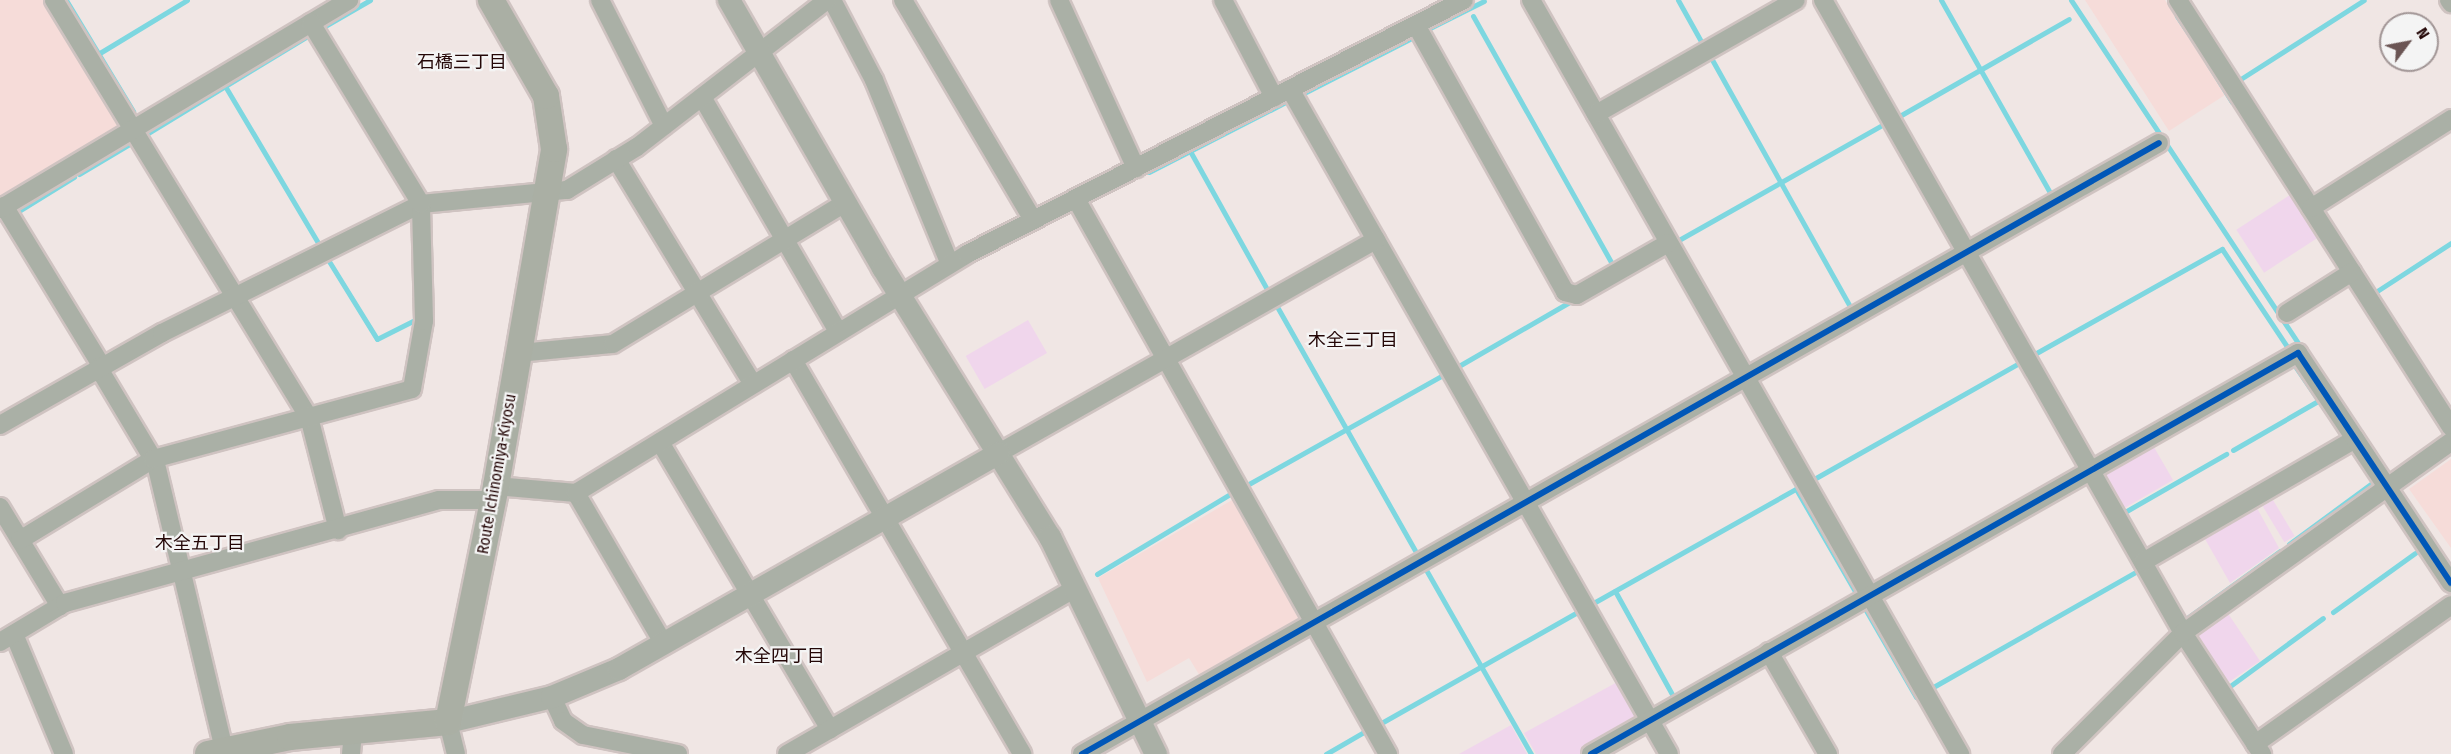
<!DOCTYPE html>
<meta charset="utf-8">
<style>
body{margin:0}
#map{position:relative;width:2451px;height:754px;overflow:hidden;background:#f0e6e4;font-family:"Fira Sans Condensed","Noto Sans JP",sans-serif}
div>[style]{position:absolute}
.built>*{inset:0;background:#f6dcd9}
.green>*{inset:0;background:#f0d6ec;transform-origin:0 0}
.stream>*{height:5px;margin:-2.5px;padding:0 2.5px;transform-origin:2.5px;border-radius:2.5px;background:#7dd7e0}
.roads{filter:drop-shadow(2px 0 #cfc3c1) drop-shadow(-2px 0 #cfc3c1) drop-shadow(0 2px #cfc3c1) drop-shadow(0 -2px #cfc3c1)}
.minor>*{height:18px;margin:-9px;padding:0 9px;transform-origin:9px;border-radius:9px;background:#aab0a6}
.tertiary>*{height:22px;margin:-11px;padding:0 11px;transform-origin:11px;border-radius:11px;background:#aab0a6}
.secondary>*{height:26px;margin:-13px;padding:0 13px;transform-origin:13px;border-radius:13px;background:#aaafa4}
.cycleway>*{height:6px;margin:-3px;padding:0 3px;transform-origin:3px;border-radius:3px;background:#0057b8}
span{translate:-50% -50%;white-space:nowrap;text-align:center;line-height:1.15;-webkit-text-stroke:4.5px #f4f4f4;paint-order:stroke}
.street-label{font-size:16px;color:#240707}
.neighbourhood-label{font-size:18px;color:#240707}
.north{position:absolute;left:2379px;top:12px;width:60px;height:60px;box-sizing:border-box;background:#f4f4f4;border:2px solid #a19595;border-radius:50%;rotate:58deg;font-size:16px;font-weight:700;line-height:24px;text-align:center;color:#240707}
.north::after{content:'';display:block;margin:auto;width:21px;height:27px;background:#6b5554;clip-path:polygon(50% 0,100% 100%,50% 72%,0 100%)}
</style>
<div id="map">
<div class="built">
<i style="clip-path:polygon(0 0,45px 0,122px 127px,0 201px)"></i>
<i style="clip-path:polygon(2085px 0,2165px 0,2225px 95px,2169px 131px)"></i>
<i style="clip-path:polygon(2451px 459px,2451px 548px,2409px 489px)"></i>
<i style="clip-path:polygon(1239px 496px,1307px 616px,1203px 681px,1189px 658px,1147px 682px,1098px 578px)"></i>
</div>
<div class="green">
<i style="left:2290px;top:195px;width:51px;height:64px;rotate:57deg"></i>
<i style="left:1028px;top:320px;width:38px;height:72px;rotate:60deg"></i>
<i style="left:2151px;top:442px;width:44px;height:59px;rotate:60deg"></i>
<i style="left:2273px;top:500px;width:42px;height:12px;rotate:59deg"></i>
<i style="clip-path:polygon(2257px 508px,2279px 548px,2230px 583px,2205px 539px)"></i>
<i style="left:2227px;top:612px;width:59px;height:43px;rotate:56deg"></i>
<i style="clip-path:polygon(1621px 680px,1640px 714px,1639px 722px,1582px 754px,1536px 754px,1524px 733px)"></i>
<i style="clip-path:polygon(1511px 725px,1527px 754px,1459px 754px)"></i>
</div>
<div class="stream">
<i style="left:66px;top:0;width:130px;rotate:58.9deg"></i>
<i style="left:1678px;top:0;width:51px;rotate:60.9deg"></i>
<i style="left:1941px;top:0;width:225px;rotate:60.5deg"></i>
<i style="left:2071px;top:0;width:419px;rotate:56.5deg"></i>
<i style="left:1473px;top:16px;width:284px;rotate:60.7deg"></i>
<i style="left:2177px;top:16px;width:29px;rotate:56deg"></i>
<i style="left:325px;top:26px;width:52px;rotate:-30deg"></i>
<i style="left:1424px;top:31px;width:67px;rotate:-26.6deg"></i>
<i style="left:98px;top:54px;width:104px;rotate:-31.2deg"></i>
<i style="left:1710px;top:56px;width:289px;rotate:60.8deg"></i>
<i style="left:2207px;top:62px;width:47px;rotate:58deg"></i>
<i style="left:2239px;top:80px;width:148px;rotate:-32.6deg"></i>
<i style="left:225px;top:86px;width:188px;rotate:59.3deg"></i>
<i style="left:1306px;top:92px;width:117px;rotate:-27deg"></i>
<i style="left:1896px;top:118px;width:199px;rotate:-29.8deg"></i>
<i style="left:148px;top:133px;width:188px;rotate:-31.3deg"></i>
<i style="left:1190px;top:151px;width:162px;rotate:60.9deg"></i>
<i style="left:1149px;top:172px;width:154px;rotate:-27.1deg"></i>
<i style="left:79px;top:174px;width:63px;rotate:-30.7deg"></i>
<i style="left:17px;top:212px;width:67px;rotate:-31.6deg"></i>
<i style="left:1677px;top:241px;width:241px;rotate:-29.5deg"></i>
<i style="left:327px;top:258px;width:95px;rotate:58.3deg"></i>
<i style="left:377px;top:339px;width:45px;rotate:-26.6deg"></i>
<i style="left:2374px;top:293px;width:92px;rotate:-33deg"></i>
<i style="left:1275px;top:303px;width:293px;rotate:60.5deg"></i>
<i style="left:2031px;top:356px;width:219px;rotate:-29.3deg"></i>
<i style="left:2222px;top:249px;width:119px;rotate:56.3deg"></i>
<i style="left:2293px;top:363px;width:92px;rotate:55.6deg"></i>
<i style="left:1457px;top:367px;width:136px;rotate:-30deg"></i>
<i style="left:2233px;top:450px;width:98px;rotate:-30deg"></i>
<i style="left:1814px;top:479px;width:238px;rotate:-29.5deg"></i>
<i style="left:1247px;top:485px;width:227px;rotate:-29.3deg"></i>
<i style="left:2123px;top:513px;width:119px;rotate:-29.8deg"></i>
<i style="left:2289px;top:544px;width:103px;rotate:-36.3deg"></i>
<i style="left:1425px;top:568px;width:214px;rotate:60.3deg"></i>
<i style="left:1097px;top:574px;width:157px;rotate:-31deg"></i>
<i style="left:1615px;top:591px;width:120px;rotate:61.1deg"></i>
<i style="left:1588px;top:606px;width:239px;rotate:-29.4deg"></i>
<i style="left:1796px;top:489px;width:120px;rotate:60deg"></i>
<i style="left:1864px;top:607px;width:104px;rotate:60deg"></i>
<i style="left:2333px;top:612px;width:101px;rotate:-35.7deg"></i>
<i style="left:2183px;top:621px;width:120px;rotate:-35.8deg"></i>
<i style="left:1935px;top:686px;width:237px;rotate:-29.6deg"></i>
<i style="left:2226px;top:689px;width:120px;rotate:-36.2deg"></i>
<i style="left:1383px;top:722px;width:225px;rotate:-29.5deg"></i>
<i style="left:1326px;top:754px;width:50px;rotate:-30.2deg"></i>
</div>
<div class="roads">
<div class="minor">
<i style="left:54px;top:0;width:489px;rotate:58.6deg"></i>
<i style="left:309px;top:417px;width:117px;rotate:75.6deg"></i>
<i style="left:600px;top:0;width:141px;rotate:63.1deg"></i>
<i style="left:832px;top:0;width:90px;rotate:62.3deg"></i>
<i style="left:874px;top:80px;width:199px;rotate:67.6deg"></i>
<i style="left:903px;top:0;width:256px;rotate:59.4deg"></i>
<i style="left:1059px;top:0;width:185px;rotate:65.4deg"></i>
<i style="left:1223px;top:0;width:110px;rotate:62.3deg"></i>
<i style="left:1531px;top:0;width:868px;rotate:60.36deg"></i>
<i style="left:1823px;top:0;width:728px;rotate:60.37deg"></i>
<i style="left:2183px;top:633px;width:145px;rotate:56.9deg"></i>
<i style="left:2178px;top:0;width:507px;rotate:57.41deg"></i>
<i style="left:2449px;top:0;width:4px;rotate:56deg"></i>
<i style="left:1416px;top:25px;width:306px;rotate:60.8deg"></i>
<i style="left:1565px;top:292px;width:12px;rotate:14deg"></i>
<i style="left:1577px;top:295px;width:105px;rotate:-29.7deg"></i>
<i style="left:1290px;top:89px;width:765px;rotate:60.32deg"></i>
<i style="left:702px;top:97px;width:272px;rotate:59.9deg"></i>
<i style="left:1596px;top:114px;width:230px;rotate:-29.7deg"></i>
<i style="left:616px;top:159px;width:263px;rotate:58.7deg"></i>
<i style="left:1076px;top:199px;width:637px;rotate:60.66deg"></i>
<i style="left:4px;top:206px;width:186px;rotate:58.6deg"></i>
<i style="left:2311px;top:208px;width:166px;rotate:-32.4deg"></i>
<i style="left:0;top:209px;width:407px;rotate:-30.9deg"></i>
<i style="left:2287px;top:313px;width:77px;rotate:-32.2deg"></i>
<i style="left:519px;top:353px;width:94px;rotate:-5.5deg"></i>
<i style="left:613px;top:344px;width:271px;rotate:-31.3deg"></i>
<i style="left:793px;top:360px;width:456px;rotate:59.8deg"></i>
<i style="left:98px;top:367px;width:113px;rotate:59.1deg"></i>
<i style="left:156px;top:464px;width:293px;rotate:76.6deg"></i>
<i style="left:0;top:425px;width:186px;rotate:-29.6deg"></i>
<i style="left:162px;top:333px;width:289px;rotate:-26.5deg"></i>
<i style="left:421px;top:204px;width:147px;rotate:-5.5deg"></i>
<i style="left:567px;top:190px;width:82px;rotate:-31.6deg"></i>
<i style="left:637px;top:147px;width:240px;rotate:-37.7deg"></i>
<i style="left:660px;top:442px;width:334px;rotate:59.4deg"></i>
<i style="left:999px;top:453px;width:433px;rotate:-29.5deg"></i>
<i style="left:496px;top:486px;width:80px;rotate:5deg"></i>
<i style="left:576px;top:493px;width:175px;rotate:59.8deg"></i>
<i style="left:576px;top:493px;width:458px;rotate:-31.4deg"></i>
<i style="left:967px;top:254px;width:558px;rotate:-27.07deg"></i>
<i style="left:0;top:507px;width:116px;rotate:58.8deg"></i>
<i style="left:20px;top:540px;width:156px;rotate:-31.3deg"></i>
<i style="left:153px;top:459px;width:268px;rotate:-15.1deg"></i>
<i style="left:412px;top:389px;width:69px;rotate:-80deg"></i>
<i style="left:424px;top:321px;width:117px;rotate:-91.5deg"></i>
<i style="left:421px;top:204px;width:212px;rotate:-121.3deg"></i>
<i style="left:2143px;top:562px;width:245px;rotate:-30.1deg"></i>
<i style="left:14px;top:634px;width:130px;rotate:67.4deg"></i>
<i style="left:0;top:642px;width:76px;rotate:-31deg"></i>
<i style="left:65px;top:603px;width:388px;rotate:-15.4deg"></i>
<i style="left:439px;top:500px;width:54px"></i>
<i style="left:1769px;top:652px;width:118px;rotate:60deg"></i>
<i style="left:552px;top:697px;width:26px;rotate:65deg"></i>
<i style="left:563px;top:721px;width:24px;rotate:35deg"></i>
<i style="left:583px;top:735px;width:97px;rotate:11.3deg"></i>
<i style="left:448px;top:722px;width:33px;rotate:76deg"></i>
<i style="left:2255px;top:744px;width:240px;rotate:-35.3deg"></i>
<i style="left:351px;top:754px;width:22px;rotate:-85deg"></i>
<i style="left:787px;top:754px;width:333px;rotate:-29.9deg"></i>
<i style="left:1082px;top:754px;width:1238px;rotate:-29.57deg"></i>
<i style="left:1591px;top:754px;width:813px;rotate:-29.56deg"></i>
<i style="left:2298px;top:353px;width:276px;rotate:56.4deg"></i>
<i style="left:2062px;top:754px;width:171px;rotate:-45deg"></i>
<i style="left:2183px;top:633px;width:329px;rotate:-35.5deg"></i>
</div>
<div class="tertiary">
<i style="left:729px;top:0;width:309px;rotate:60.1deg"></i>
<i style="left:883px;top:268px;width:317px;rotate:58.2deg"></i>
<i style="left:1050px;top:537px;width:242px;rotate:64deg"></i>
<i style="left:448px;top:722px;width:107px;rotate:-13.5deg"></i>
<i style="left:552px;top:697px;width:73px;rotate:-22.7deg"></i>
<i style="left:619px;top:669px;width:437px;rotate:-29.6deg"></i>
</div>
<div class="secondary">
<i style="left:208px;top:754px;width:84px;rotate:-11.7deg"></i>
<i style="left:290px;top:737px;width:159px;rotate:-5.4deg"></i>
<i style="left:448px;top:722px;width:241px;rotate:-78.5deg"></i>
<i style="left:496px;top:486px;width:342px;rotate:-80.2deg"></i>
<i style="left:554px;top:149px;width:54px;rotate:-98.6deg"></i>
<i style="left:546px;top:96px;width:111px;rotate:-119.8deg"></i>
</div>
</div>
<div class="cycleway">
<i style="left:1082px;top:754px;width:1238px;rotate:-29.57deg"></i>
<i style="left:1591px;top:754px;width:813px;rotate:-29.56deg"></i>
<i style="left:2298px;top:353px;width:276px;rotate:56.4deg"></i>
</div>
<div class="street-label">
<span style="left:497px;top:474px;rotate:-80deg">Route Ichinomiya-Kiyosu</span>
</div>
<div class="neighbourhood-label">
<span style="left:462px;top:62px">石橋三丁目</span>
<span style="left:1353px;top:340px">木全三丁目</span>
<span style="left:200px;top:543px">木全五丁目</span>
<span style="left:780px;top:656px">木全四丁目</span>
</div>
<div class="north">N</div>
</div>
